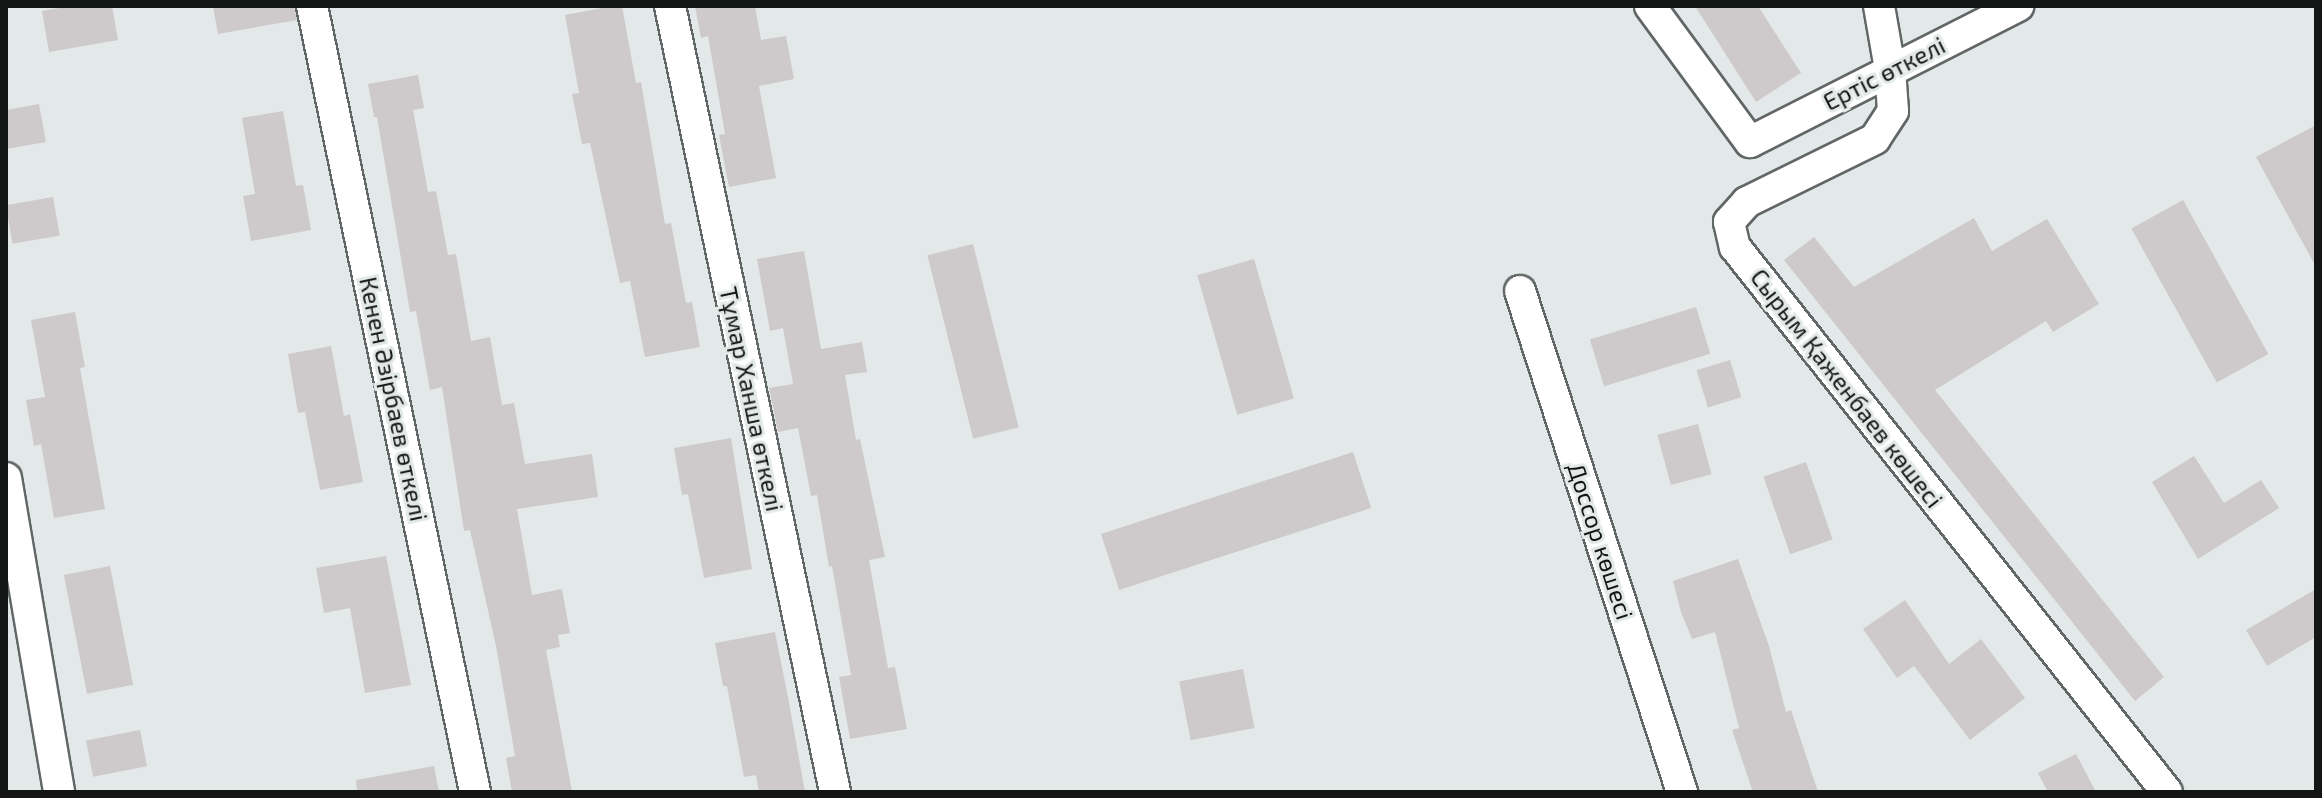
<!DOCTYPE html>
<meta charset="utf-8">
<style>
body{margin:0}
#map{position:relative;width:2322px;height:798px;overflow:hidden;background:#e3e9e8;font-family:"Exo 2",sans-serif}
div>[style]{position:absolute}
.building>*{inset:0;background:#cec9cb;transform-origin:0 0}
.roads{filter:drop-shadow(2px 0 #616666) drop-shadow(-2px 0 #616666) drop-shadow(0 2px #616666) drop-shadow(0 -2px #616666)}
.minor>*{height:30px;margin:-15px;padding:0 15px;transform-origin:15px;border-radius:15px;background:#fff}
span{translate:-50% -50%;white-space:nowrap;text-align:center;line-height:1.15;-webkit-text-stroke:6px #e3e9e8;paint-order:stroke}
.street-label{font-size:24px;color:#141615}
.frame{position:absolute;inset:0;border:8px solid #141615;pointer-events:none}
</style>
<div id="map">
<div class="building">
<i style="clip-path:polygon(71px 6px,112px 6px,118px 40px,49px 52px,42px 11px)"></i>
<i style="clip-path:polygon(213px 6px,294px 6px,297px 20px,218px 34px)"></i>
<i style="clip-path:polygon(613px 6px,622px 6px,636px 83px,641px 82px,665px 224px,671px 223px,686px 303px,692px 302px,700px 347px,645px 357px,630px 281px,620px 283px,590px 143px,582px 144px,572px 94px,579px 93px,565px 15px)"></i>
<i style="clip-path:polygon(695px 6px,755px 6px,761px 40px,786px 36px,794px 79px,759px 86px,776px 178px,729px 187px,719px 135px,725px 134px,708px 36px,701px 38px)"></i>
<i style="clip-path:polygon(1695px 6px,1758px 6px,1801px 73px,1756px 102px)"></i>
<i style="clip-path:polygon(418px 75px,424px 108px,413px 110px,428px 192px,436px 191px,448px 255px,456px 254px,471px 341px,490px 337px,502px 405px,514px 403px,525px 464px,592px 454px,598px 497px,517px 509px,532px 595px,562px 589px,570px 633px,558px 635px,560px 647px,546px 650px,572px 792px,512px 792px,506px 758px,515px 756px,496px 646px,470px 530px,464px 531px,442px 387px,430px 390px,416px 311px,410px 312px,377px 117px,374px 117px,368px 84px)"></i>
<i style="clip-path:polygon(39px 104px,46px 142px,6px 149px,6px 110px)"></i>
<i style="clip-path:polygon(283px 111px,296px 186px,303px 185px,311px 230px,251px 241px,243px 196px,255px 194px,242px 118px)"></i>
<i style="clip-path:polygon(2316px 125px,2316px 267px,2256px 157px)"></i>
<i style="left:53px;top:197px;width:39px;height:48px;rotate:80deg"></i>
<i style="left:2183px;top:200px;width:176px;height:59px;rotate:61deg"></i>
<i style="clip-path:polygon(1974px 218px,1992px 251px,2047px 219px,2099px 304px,2053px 332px,2046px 321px,1935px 390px,2164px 677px,2135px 701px,1784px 260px,1814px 237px,1854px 287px)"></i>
<i style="left:973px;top:244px;width:189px;height:47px;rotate:76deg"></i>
<i style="clip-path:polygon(804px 251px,821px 349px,862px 342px,867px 372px,845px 375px,856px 440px,860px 439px,885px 557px,869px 560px,888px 668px,895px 667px,907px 729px,850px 739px,839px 677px,851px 675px,832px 566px,829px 567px,817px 495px,811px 496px,798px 428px,778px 432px,769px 388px,793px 384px,783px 328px,770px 331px,757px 259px)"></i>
<i style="left:1254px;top:259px;width:145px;height:59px;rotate:74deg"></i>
<i style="left:1696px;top:307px;width:49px;height:111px;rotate:73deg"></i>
<i style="clip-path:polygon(75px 312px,85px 367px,80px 368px,105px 509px,54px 518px,41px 444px,34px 446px,26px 400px,45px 397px,31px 320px)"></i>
<i style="clip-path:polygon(331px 346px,344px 416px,350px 414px,363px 482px,320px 490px,305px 412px,298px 413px,288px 354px)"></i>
<i style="left:1730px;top:360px;width:39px;height:35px;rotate:73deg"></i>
<i style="left:1698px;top:424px;width:52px;height:42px;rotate:75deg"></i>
<i style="clip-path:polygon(731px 438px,752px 569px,704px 578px,688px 494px,682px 495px,674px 448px)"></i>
<i style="left:1353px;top:452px;width:59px;height:265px;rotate:72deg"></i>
<i style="clip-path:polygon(2194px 456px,2224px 503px,2261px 480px,2279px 508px,2198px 559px,2152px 482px)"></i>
<i style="left:1806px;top:462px;width:82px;height:45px;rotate:71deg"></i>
<i style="clip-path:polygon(386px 556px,411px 685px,365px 693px,350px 608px,324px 613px,316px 568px)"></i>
<i style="clip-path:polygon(1738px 559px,1769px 646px,1786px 712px,1791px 710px,1818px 792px,1753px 792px,1732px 730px,1739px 728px,1715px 632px,1692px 639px,1681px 612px,1673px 581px)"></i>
<i style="left:110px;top:566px;width:121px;height:47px;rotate:79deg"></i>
<i style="clip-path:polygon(2316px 589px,2316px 637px,2267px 666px,2246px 630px)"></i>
<i style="clip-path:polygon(1905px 600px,1949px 664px,1981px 639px,2025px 698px,1970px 740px,1914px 666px,1897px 678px,1863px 629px)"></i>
<i style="clip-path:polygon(775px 632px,788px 697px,805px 792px,759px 792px,756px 775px,744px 777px,727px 686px,723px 686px,715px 643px)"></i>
<i style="left:1243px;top:669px;width:60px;height:65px;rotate:79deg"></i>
<i style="left:140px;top:730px;width:37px;height:55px;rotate:79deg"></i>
<i style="clip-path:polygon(2076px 754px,2096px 792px,2048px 792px,2038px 773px)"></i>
<i style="clip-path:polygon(434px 766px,439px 792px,357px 792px,356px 780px)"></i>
</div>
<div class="roads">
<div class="minor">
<i style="left:312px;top:6px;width:803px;rotate:78.28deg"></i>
<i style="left:670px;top:6px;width:803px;rotate:78.14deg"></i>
<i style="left:1650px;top:6px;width:169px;rotate:53.7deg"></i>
<i style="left:1750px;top:142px;width:301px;rotate:-26.9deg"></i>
<i style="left:1879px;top:6px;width:64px;rotate:80.1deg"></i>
<i style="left:1890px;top:69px;width:42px;rotate:85.9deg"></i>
<i style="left:1893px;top:111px;width:33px;rotate:123deg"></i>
<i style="left:1875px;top:139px;width:143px;rotate:153.8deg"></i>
<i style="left:1747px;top:202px;width:27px;rotate:132deg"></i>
<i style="left:1729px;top:222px;width:26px;rotate:77deg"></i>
<i style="left:1735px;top:247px;width:695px;rotate:51.6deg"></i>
<i style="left:1520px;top:291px;width:527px;rotate:72.08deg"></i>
<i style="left:6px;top:478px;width:318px;rotate:80.4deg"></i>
</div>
</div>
<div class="street-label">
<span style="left:1884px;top:73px;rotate:-27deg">Ертіс өткелі</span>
<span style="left:1847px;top:388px;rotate:52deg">Сырым Қаженбаев көшесі</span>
<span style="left:394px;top:399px;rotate:78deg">Кенен Әзірбаев өткелі</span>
<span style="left:752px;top:399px;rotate:78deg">Тұмар Ханша өткелі</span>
<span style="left:1601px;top:541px;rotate:72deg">Доссор көшесі</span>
</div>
<div class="frame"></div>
</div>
